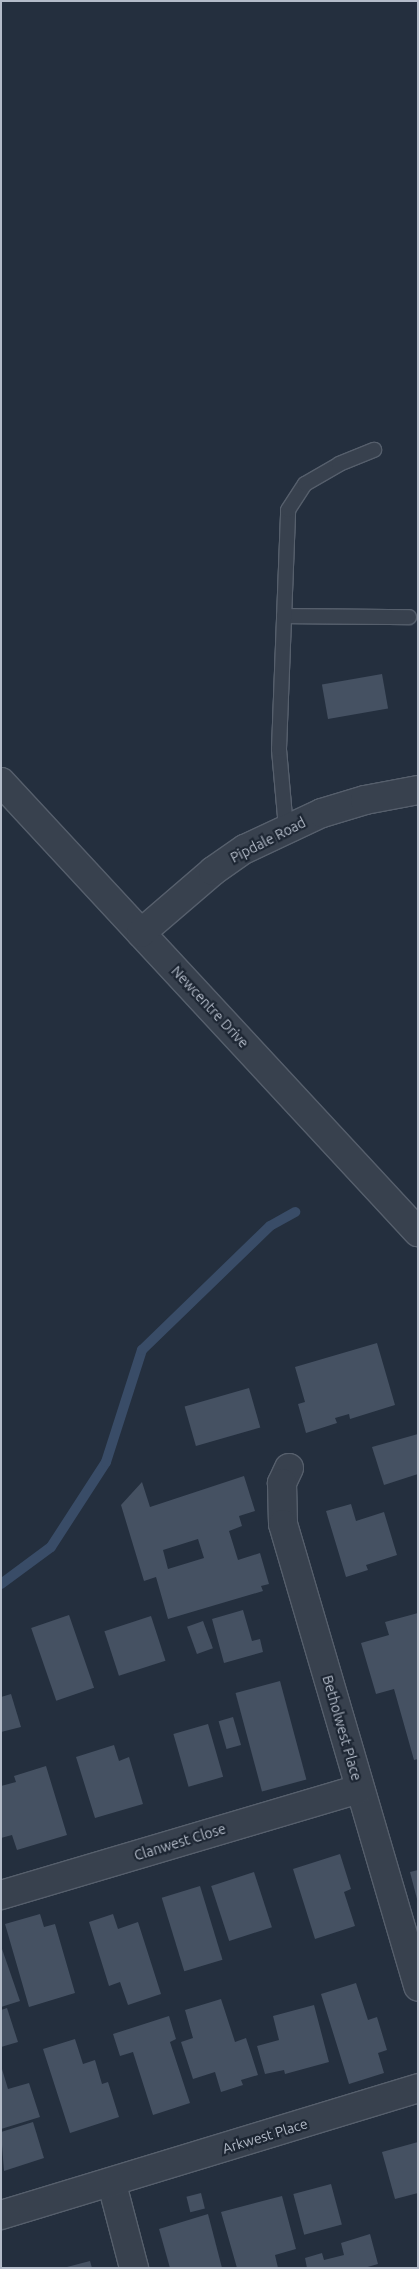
<!DOCTYPE html>
<style>
body{margin:0}
#map{position:relative;width:419px;height:2269px;overflow:hidden;background:#242f3e;font-family:Ubuntu,sans-serif}
div>[style]{position:absolute}
.stream>*{height:10px;margin:-5px;padding:0 5px;transform-origin:5px;border-radius:5px;background:#394c67}
.building>*{inset:0;background:#455162;transform-origin:0 0}
.roads{filter:drop-shadow(1px 0 #565f6c) drop-shadow(-1px 0 #565f6c) drop-shadow(0 1px #565f6c) drop-shadow(0 -1px #565f6c)}
.lane>*{height:14px;margin:-7px;padding:0 7px;transform-origin:7px;border-radius:7px;background:#38414e}
.street>*{height:28px;margin:-14px;padding:0 14px;transform-origin:14px;border-radius:14px;background:#38414e}
span{translate:-50% -50%;white-space:nowrap;text-align:center;line-height:1.15;-webkit-text-stroke:4.5px #1d2633;paint-order:stroke}
.street-label{font-size:14px;color:#b4bcc9}
.frame{position:absolute;inset:0;border:2px solid #b4bcc9;pointer-events:none}
</style>
<div id="map">
<div class="stream">
<i style="left:1px;top:1584px;width:62px;rotate:-36.5deg"></i>
<i style="left:51px;top:1547px;width:101px;rotate:-57.1deg"></i>
<i style="left:106px;top:1462px;width:118px;rotate:-72.2deg"></i>
<i style="left:142px;top:1350px;width:178px;rotate:-44.1deg"></i>
<i style="left:270px;top:1226px;width:29px;rotate:-29deg"></i>
</div>
<div class="building">
<i style="left:382px;top:674px;width:35px;height:61px;rotate:80deg"></i>
<i style="clip-path:polygon(377px 1343px,395px 1405px,350px 1419px,349px 1414px,335px 1418px,337px 1423px,306px 1433px,298px 1404px,305px 1402px,295px 1367px)"></i>
<i style="left:249px;top:1388px;width:41px;height:67px;rotate:74deg"></i>
<i style="clip-path:polygon(418px 1434px,418px 1474px,384px 1485px,372px 1447px)"></i>
<i style="clip-path:polygon(evenodd,244px 1476px,255px 1511px,239px 1516px,242px 1526px,229px 1531px,238px 1560px,260px 1553px,269px 1584px,261px 1586px,263px 1591px,168px 1619px,156px 1577px,144px 1581px,121px 1505px,142px 1482px,150px 1507px,244px 1476px,198px 1539px,204px 1558px,168px 1569px,163px 1550px,198px 1539px)"></i>
<i style="clip-path:polygon(351px 1504px,356px 1521px,384px 1512px,397px 1555px,366px 1565px,368px 1570px,346px 1577px,326px 1511px)"></i>
<i style="clip-path:polygon(243px 1610px,252px 1641px,260px 1639px,263px 1652px,224px 1663px,212px 1619px)"></i>
<i style="clip-path:polygon(418px 1613px,418px 1759px,414px 1760px,394px 1689px,376px 1694px,361px 1643px,389px 1635px,385px 1622px)"></i>
<i style="left:69px;top:1615px;width:77px;height:40px;rotate:71deg"></i>
<i style="left:151px;top:1616px;width:47px;height:49px;rotate:72deg"></i>
<i style="left:203px;top:1621px;width:29px;height:17px;rotate:70deg"></i>
<i style="left:280px;top:1681px;width:102px;height:46px;rotate:75deg"></i>
<i style="clip-path:polygon(11px 1694px,21px 1727px,1px 1732px,1px 1697px)"></i>
<i style="left:233px;top:1717px;width:29px;height:15px;rotate:74deg"></i>
<i style="left:208px;top:1724px;width:55px;height:36px;rotate:74deg"></i>
<i style="clip-path:polygon(114px 1745px,119px 1761px,129px 1757px,143px 1804px,95px 1818px,76px 1757px)"></i>
<i style="clip-path:polygon(46px 1766px,67px 1835px,17px 1850px,12px 1835px,1px 1838px,1px 1786px,16px 1782px,14px 1776px)"></i>
<i style="clip-path:polygon(340px 1854px,351px 1889px,344px 1892px,355px 1926px,315px 1939px,293px 1869px)"></i>
<i style="clip-path:polygon(418px 1870px,418px 1899px,417px 1899px,410px 1872px)"></i>
<i style="left:254px;top:1872px;width:58px;height:45px;rotate:72deg"></i>
<i style="left:200px;top:1886px;width:77px;height:40px;rotate:73deg"></i>
<i style="clip-path:polygon(40px 1914px,44px 1927px,55px 1924px,75px 1993px,29px 2007px,5px 1924px)"></i>
<i style="clip-path:polygon(113px 1914px,118px 1929px,138px 1922px,161px 1994px,128px 2005px,120px 1982px,109px 1986px,89px 1922px)"></i>
<i style="clip-path:polygon(1px 1946px,20px 2001px,1px 2007px)"></i>
<i style="clip-path:polygon(356px 1983px,368px 2020px,377px 2017px,387px 2050px,378px 2053px,384px 2073px,349px 2084px,321px 1994px)"></i>
<i style="clip-path:polygon(221px 1999px,235px 2042px,246px 2038px,258px 2075px,241px 2080px,243px 2085px,221px 2092px,215px 2072px,193px 2079px,181px 2042px,193px 2038px,185px 2010px)"></i>
<i style="clip-path:polygon(314px 2005px,329px 2062px,285px 2074px,284px 2070px,265px 2074px,257px 2046px,279px 2040px,273px 2016px)"></i>
<i style="clip-path:polygon(7px 2008px,18px 2042px,1px 2047px,1px 2010px)"></i>
<i style="clip-path:polygon(169px 2016px,176px 2039px,170px 2042px,190px 2103px,153px 2115px,133px 2052px,120px 2056px,113px 2034px)"></i>
<i style="clip-path:polygon(75px 2039px,83px 2064px,95px 2060px,102px 2084px,108px 2082px,119px 2117px,70px 2133px,43px 2049px)"></i>
<i style="clip-path:polygon(2px 2069px,8px 2089px,29px 2083px,40px 2117px,1px 2129px)"></i>
<i style="clip-path:polygon(33px 2122px,44px 2158px,4px 2171px,1px 2132px)"></i>
<i style="clip-path:polygon(418px 2142px,418px 2193px,395px 2199px,382px 2152px)"></i>
<i style="left:331px;top:2184px;width:42px;height:39px;rotate:75deg"></i>
<i style="left:201px;top:2193px;width:16px;height:15px;rotate:76deg"></i>
<i style="clip-path:polygon(282px 2196px,296px 2249px,275px 2255px,278px 2268px,237px 2268px,221px 2212px)"></i>
<i style="clip-path:polygon(208px 2214px,222px 2268px,170px 2268px,159px 2229px)"></i>
<i style="clip-path:polygon(370px 2234px,378px 2264px,364px 2268px,307px 2268px,305px 2258px,322px 2253px,324px 2260px,344px 2255px,341px 2243px)"></i>
<i style="clip-path:polygon(90px 2261px,92px 2268px,67px 2268px,67px 2267px)"></i>
</div>
<div class="roads">
<div class="lane">
<i style="left:284px;top:616px;width:125px;rotate:0.5deg"></i>
<i style="left:286px;top:828px;width:79px;rotate:-95.1deg"></i>
<i style="left:279px;top:749px;width:239px;rotate:-87.8deg"></i>
<i style="left:288px;top:510px;width:31px;rotate:-57deg"></i>
<i style="left:305px;top:484px;width:39px;rotate:-30deg"></i>
<i style="left:339px;top:464px;width:38px;rotate:-22deg"></i>
</div>
<div class="street">
<i style="left:1px;top:782px;width:614px;rotate:47.18deg"></i>
<i style="left:141px;top:933px;width:95px;rotate:-40.7deg"></i>
<i style="left:213px;top:871px;width:39px;rotate:-35deg"></i>
<i style="left:245px;top:849px;width:85px;rotate:-25.1deg"></i>
<i style="left:322px;top:813px;width:45px;rotate:-16.8deg"></i>
<i style="left:365px;top:800px;width:54px;rotate:-10.7deg"></i>
<i style="left:289px;top:1468px;width:17px;rotate:115deg"></i>
<i style="left:282px;top:1483px;width:41px;rotate:88.6deg"></i>
<i style="left:283px;top:1524px;width:482px;rotate:73.7deg"></i>
<i style="left:1px;top:1895px;width:374px;rotate:-16.5deg"></i>
<i style="left:112px;top:2184px;width:87px;rotate:75.3deg"></i>
<i style="left:1px;top:2215px;width:436px;rotate:-16.9deg"></i>
</div>
</div>
<div class="street-label">
<span style="left:268px;top:840px;rotate:-27deg">Pipdale Road</span>
<span style="left:210px;top:1007px;rotate:47deg">Newcentre Drive</span>
<span style="left:342px;top:1728px;rotate:74deg">Betholwest Place</span>
<span style="left:180px;top:1842px;rotate:-17deg">Clanwest Close</span>
<span style="left:265px;top:2136px;rotate:-17deg">Arkwest Place</span>
</div>
<div class="frame"></div>
</div>
